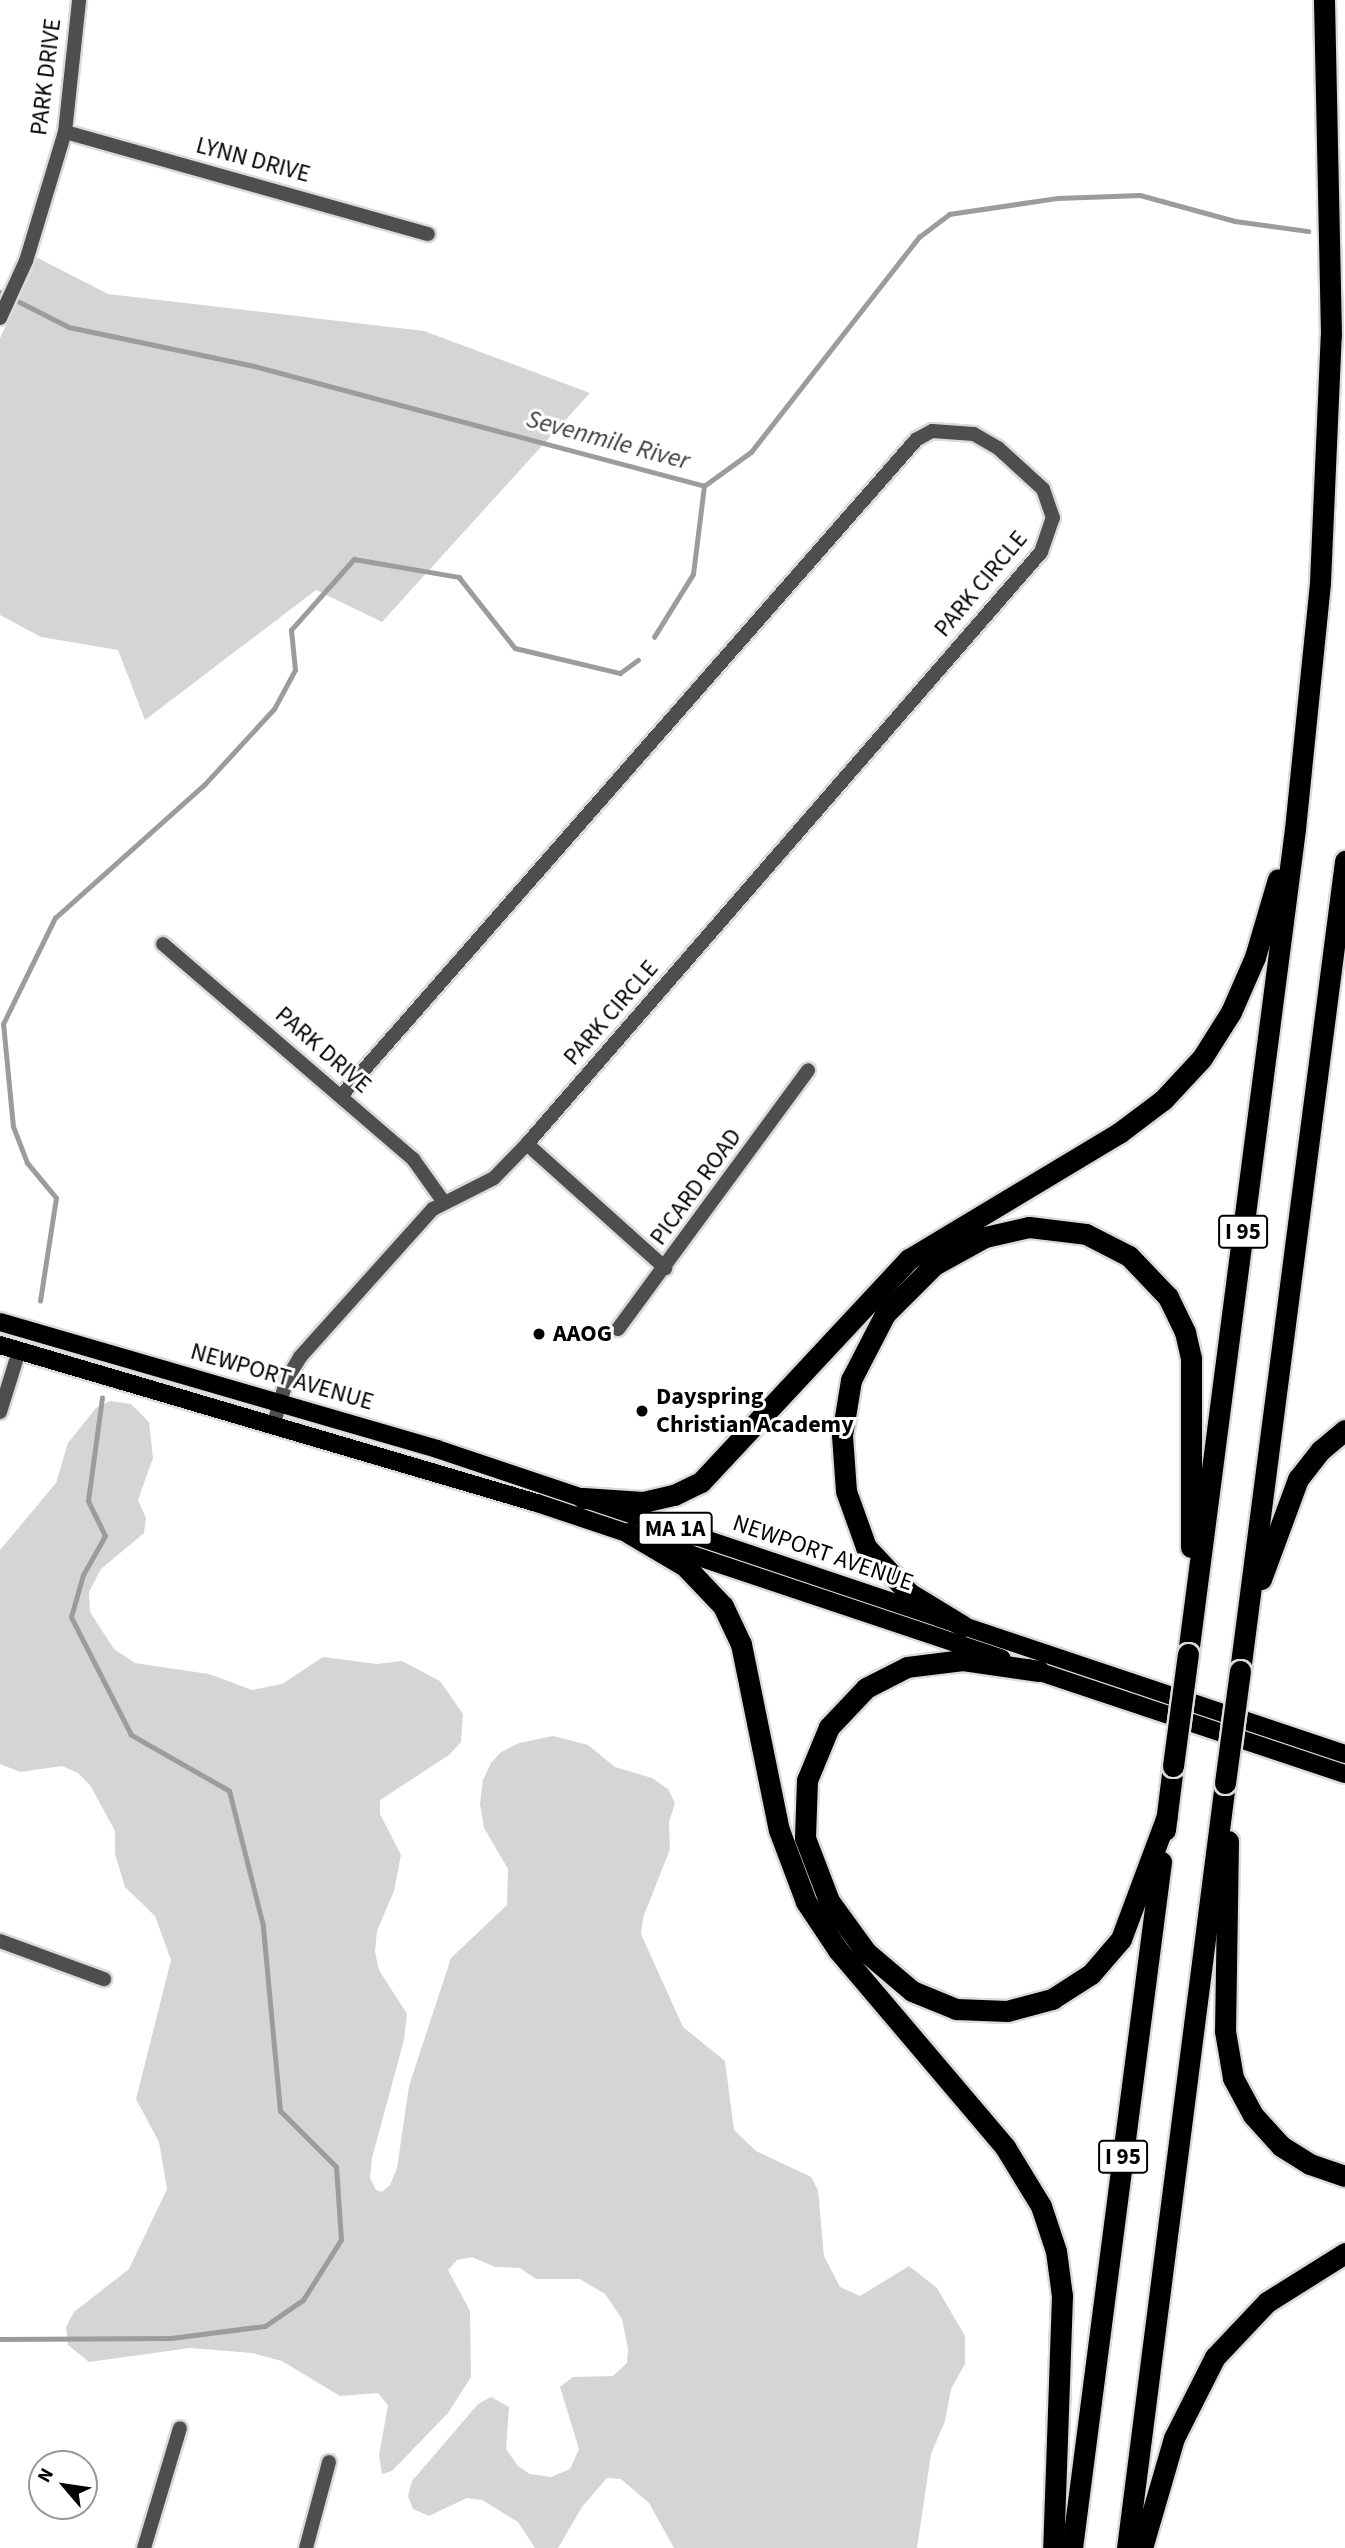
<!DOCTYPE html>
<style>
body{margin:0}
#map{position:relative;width:1345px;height:2548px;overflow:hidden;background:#fff;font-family:"Source Sans 3",sans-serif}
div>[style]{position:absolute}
.green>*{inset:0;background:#d5d5d5}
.stream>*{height:4.5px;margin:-2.25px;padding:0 2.25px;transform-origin:2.25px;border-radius:2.25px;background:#9c9c9c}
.roads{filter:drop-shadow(2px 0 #dbdbdb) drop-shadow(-2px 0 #dbdbdb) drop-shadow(0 2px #dbdbdb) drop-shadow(0 -2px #dbdbdb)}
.minor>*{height:14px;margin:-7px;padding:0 7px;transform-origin:7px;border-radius:7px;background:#4e4e4e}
.primary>*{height:18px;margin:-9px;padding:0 9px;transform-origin:9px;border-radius:9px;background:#000}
.motorway>*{height:21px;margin:-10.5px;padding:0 10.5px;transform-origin:10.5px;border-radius:10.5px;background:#000}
.bridges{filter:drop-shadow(2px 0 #dbdbdb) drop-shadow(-2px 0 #dbdbdb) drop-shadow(0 2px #dbdbdb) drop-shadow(0 -2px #dbdbdb)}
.motorway-bridge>*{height:21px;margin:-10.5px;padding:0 10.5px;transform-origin:10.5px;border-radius:10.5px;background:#000}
.dots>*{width:19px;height:19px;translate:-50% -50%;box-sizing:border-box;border:4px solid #fff;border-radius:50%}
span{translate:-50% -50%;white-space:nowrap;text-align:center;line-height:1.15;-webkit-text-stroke:6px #fff;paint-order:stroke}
.shield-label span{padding:2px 5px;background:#fff;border:2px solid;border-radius:5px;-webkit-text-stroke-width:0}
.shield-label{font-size:23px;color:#000;font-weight:700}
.street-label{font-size:24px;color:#000}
.poi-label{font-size:24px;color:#000;font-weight:700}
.left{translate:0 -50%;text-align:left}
.water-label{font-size:26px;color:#3d3d3d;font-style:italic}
.north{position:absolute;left:28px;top:2450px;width:70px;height:70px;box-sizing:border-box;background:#fff;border:2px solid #999;border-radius:50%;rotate:299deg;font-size:19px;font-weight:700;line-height:28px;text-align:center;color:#000}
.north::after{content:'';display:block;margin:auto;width:24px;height:32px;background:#000;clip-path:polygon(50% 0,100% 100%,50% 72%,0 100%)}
</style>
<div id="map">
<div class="green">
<i style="clip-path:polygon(26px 252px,108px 294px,424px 331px,590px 393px,382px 622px,316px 590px,145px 720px,118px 650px,41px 637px,0 615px,0 338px,13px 312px)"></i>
<i style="clip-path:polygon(110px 1401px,131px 1404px,149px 1422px,153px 1458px,138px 1500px,146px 1518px,144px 1533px,101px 1569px,89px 1592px,90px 1612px,114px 1649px,135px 1663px,209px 1674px,252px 1690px,282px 1684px,323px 1657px,377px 1664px,402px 1661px,440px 1681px,463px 1714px,461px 1742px,449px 1755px,380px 1800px,380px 1814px,401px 1855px,394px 1891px,377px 1931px,375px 1952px,379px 1970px,407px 2014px,404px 2040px,372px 2158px,370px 2178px,376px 2190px,382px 2192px,390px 2185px,397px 2168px,409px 2086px,451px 1958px,507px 1905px,508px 1869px,484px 1828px,480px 1804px,483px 1780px,491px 1763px,501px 1752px,519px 1743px,553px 1736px,588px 1745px,615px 1767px,652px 1778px,668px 1789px,675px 1803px,669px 1822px,670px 1849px,643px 1918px,641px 1934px,683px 2027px,725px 2061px,734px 2130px,756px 2151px,811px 2177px,818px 2190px,824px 2256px,840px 2287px,860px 2296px,909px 2266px,937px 2288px,965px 2336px,965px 2364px,951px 2389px,945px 2421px,931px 2454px,917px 2548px,674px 2548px,649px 2503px,621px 2479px,607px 2478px,582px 2507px,558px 2548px,535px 2548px,518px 2522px,482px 2500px,467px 2498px,429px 2516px,413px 2509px,408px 2496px,412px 2481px,478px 2404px,491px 2397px,509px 2407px,506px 2449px,518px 2466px,530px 2474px,551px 2477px,570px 2469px,579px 2449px,560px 2387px,573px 2377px,613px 2376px,627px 2363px,628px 2349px,622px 2319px,605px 2294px,580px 2279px,536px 2279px,520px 2268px,495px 2267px,472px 2257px,457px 2260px,448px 2270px,470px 2311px,471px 2377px,448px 2413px,392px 2471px,382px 2474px,379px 2455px,388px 2405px,378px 2393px,340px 2396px,282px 2361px,252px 2353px,190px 2348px,89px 2362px,68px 2345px,66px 2327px,74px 2312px,129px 2269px,167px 2189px,159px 2142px,136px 2099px,171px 1960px,155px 1916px,125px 1887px,115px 1854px,115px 1831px,90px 1785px,78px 1773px,62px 1766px,20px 1772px,0 1764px,0 1550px,56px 1483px,68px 1443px,96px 1408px)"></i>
</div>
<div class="stream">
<i style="left:0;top:292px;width:77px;rotate:26.9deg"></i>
<i style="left:69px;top:327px;width:189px;rotate:11.9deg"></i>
<i style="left:254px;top:366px;width:466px;rotate:14.9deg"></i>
<i style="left:704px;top:486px;width:58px;rotate:-35.9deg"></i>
<i style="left:751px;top:452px;width:273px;rotate:-52deg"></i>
<i style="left:919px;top:237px;width:38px;rotate:-37deg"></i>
<i style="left:949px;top:214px;width:110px;rotate:-8.4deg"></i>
<i style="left:1058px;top:198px;width:82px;rotate:-2.1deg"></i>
<i style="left:1140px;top:195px;width:98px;rotate:15.3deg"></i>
<i style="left:1235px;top:221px;width:74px;rotate:7.8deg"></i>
<i style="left:654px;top:637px;width:74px;rotate:-58.2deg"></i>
<i style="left:693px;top:574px;width:89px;rotate:-82.9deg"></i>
<i style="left:40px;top:1301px;width:104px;rotate:-81.2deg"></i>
<i style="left:56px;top:1198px;width:45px;rotate:-129.6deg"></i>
<i style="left:27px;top:1163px;width:39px;rotate:-111deg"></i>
<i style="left:13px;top:1127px;width:103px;rotate:-95.5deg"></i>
<i style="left:3px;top:1024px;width:118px;rotate:-63.9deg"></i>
<i style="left:55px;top:918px;width:200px;rotate:-41.8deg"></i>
<i style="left:204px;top:785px;width:103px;rotate:-47.4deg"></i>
<i style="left:274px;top:709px;width:44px;rotate:-61.7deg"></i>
<i style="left:295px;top:670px;width:40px;rotate:-95.7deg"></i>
<i style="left:291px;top:630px;width:95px;rotate:-48.4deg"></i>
<i style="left:354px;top:559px;width:107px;rotate:9.7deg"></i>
<i style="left:459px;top:577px;width:90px;rotate:51.7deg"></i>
<i style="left:515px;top:648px;width:108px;rotate:13.4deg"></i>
<i style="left:620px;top:673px;width:22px;rotate:-36deg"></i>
<i style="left:0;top:2339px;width:171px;rotate:-0.3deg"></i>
<i style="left:171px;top:2338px;width:95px;rotate:-7.3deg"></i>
<i style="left:265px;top:2326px;width:46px;rotate:-34.4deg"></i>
<i style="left:303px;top:2300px;width:71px;rotate:-57.7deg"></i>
<i style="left:341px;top:2240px;width:73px;rotate:-93.9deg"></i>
<i style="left:336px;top:2167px;width:79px;rotate:-135deg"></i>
<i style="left:280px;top:2111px;width:186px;rotate:-95.3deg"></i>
<i style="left:263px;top:1926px;width:139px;rotate:-104.1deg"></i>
<i style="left:229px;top:1791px;width:113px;rotate:-150.3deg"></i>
<i style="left:131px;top:1735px;width:132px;rotate:-117deg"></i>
<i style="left:71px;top:1617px;width:44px;rotate:-74.1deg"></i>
<i style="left:83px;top:1575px;width:45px;rotate:-60.6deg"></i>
<i style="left:105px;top:1536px;width:39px;rotate:-116deg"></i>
<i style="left:88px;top:1501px;width:104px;rotate:-82.3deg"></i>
</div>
<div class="roads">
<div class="minor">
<i style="left:65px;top:132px;width:377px;rotate:15.7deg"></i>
<i style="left:0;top:318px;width:63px;rotate:-65.5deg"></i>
<i style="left:26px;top:261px;width:135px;rotate:-73.2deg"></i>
<i style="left:65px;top:132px;width:133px;rotate:-83.9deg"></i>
<i style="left:163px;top:944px;width:330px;rotate:40.7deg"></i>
<i style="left:413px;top:1159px;width:52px;rotate:54.5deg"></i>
<i style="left:527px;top:1144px;width:186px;rotate:41.9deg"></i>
<i style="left:618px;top:1329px;width:321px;rotate:-53.7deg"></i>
<i style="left:0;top:1412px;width:64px;rotate:-72.7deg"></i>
<i style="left:273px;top:1426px;width:49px;rotate:-73.4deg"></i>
<i style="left:287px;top:1379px;width:26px;rotate:-59deg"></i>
<i style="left:300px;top:1357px;width:199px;rotate:-48.1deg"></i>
<i style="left:433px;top:1209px;width:68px;rotate:-26.9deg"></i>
<i style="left:494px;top:1178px;width:47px;rotate:-45.9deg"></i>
<i style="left:527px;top:1144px;width:784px;rotate:-49.03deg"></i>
<i style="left:1041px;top:552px;width:36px;rotate:-71deg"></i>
<i style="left:1053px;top:518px;width:31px;rotate:-109deg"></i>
<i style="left:1043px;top:489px;width:61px;rotate:-137.7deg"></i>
<i style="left:998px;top:448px;width:28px;rotate:-150deg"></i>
<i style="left:974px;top:434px;width:42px;rotate:-175.9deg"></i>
<i style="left:932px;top:431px;width:18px;rotate:151deg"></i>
<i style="left:916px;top:440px;width:872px;rotate:131.24deg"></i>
<i style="left:0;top:1941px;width:111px;rotate:20.1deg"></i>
<i style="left:144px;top:2548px;width:125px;rotate:-73.3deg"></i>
<i style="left:306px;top:2548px;width:89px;rotate:-75deg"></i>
</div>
<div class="primary">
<i style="left:0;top:1322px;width:455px;rotate:16.2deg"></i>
<i style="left:437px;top:1449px;width:958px;rotate:18.57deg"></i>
<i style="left:0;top:1345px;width:560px;rotate:16.4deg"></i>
<i style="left:537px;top:1503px;width:490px;rotate:18.5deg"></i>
<i style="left:1028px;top:1668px;width:334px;rotate:18.5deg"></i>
</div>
<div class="motorway">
<i style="left:583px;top:1498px;width:60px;rotate:3.8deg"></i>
<i style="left:643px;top:1502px;width:32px;rotate:-13deg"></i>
<i style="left:674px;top:1495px;width:30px;rotate:-26deg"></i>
<i style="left:701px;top:1482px;width:305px;rotate:-47deg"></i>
<i style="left:909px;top:1259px;width:245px;rotate:-31deg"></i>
<i style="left:1119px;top:1133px;width:55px;rotate:-36.9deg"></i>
<i style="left:1163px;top:1100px;width:57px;rotate:-47.1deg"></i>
<i style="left:1202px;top:1058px;width:54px;rotate:-57.8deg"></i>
<i style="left:1231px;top:1012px;width:60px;rotate:-66.4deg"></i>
<i style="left:1255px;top:957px;width:81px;rotate:-73.6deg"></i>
<i style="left:629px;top:1533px;width:65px;rotate:30.5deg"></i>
<i style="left:685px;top:1566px;width:55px;rotate:46.5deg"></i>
<i style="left:723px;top:1606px;width:42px;rotate:64.7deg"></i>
<i style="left:741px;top:1644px;width:190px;rotate:78.5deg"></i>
<i style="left:779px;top:1830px;width:77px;rotate:69.4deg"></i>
<i style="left:806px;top:1902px;width:58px;rotate:56.3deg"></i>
<i style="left:838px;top:1950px;width:258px;rotate:49.7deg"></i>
<i style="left:1005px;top:2147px;width:69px;rotate:58.6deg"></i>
<i style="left:1041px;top:2206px;width:47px;rotate:71.6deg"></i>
<i style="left:1056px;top:2251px;width:45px;rotate:82.4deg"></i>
<i style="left:1062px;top:2296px;width:252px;rotate:92deg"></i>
<i style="left:1261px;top:1579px;width:107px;rotate:-69.7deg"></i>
<i style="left:1298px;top:1479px;width:37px;rotate:-52deg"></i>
<i style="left:1321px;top:1450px;width:31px;rotate:-40deg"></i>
<i style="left:963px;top:1626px;width:63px;rotate:-148.6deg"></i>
<i style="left:909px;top:1593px;width:63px;rotate:-133.1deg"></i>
<i style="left:866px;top:1547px;width:59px;rotate:-109.7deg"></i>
<i style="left:846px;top:1491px;width:56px;rotate:-94.1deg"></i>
<i style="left:842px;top:1435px;width:56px;rotate:-80.7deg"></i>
<i style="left:851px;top:1380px;width:74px;rotate:-62.7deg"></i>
<i style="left:885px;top:1314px;width:69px;rotate:-45deg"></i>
<i style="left:934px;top:1265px;width:58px;rotate:-28.8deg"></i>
<i style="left:985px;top:1237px;width:45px;rotate:-12.8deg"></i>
<i style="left:1029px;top:1227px;width:57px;rotate:7deg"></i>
<i style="left:1086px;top:1234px;width:48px;rotate:27.1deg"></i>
<i style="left:1129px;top:1256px;width:57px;rotate:46.4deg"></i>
<i style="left:1168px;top:1297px;width:39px;rotate:64deg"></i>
<i style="left:1185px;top:1332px;width:27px;rotate:77deg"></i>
<i style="left:1191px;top:1358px;width:189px;rotate:90deg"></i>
<i style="left:1188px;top:1654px;width:832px;rotate:-82.61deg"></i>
<i style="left:1295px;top:829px;width:248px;rotate:-84.2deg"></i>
<i style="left:1320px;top:582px;width:247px;rotate:-87.5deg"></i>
<i style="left:1331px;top:335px;width:335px;rotate:-91.2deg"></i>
<i style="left:1039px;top:1671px;width:77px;rotate:-171.8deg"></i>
<i style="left:963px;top:1660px;width:56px;rotate:172.9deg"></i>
<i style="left:907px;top:1667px;width:46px;rotate:152.9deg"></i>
<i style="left:866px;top:1688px;width:54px;rotate:133.5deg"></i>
<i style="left:829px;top:1727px;width:57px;rotate:112.5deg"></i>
<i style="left:807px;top:1780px;width:58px;rotate:92deg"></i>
<i style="left:805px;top:1838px;width:67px;rotate:69.1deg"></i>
<i style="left:829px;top:1901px;width:63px;rotate:54deg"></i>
<i style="left:866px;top:1952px;width:60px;rotate:40.3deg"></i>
<i style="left:912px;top:1991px;width:48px;rotate:22.2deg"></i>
<i style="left:956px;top:2009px;width:51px;rotate:2.2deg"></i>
<i style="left:1007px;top:2011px;width:47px;rotate:-14.9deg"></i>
<i style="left:1052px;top:1999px;width:46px;rotate:-32.7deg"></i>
<i style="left:1091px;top:1974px;width:46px;rotate:-49.4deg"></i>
<i style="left:1121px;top:1939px;width:131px;rotate:-69.5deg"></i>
<i style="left:1240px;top:1671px;width:817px;rotate:-82.61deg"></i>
<i style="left:1165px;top:1830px;width:64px;rotate:-82.9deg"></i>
<i style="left:1228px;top:1841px;width:190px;rotate:90.9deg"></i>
<i style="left:1225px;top:2031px;width:48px;rotate:80.3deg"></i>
<i style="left:1233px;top:2078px;width:42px;rotate:61.6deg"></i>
<i style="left:1253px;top:2115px;width:42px;rotate:47.9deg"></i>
<i style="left:1281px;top:2146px;width:34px;rotate:32deg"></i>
<i style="left:1310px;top:2164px;width:37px;rotate:19deg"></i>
<i style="left:1072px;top:2548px;width:692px;rotate:-82.61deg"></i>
<i style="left:1127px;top:2548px;width:771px;rotate:-82.7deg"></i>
<i style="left:1142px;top:2548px;width:115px;rotate:-73.8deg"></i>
<i style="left:1174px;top:2438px;width:91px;rotate:-63.2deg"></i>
<i style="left:1215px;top:2357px;width:76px;rotate:-46.6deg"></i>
<i style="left:1267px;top:2302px;width:92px;rotate:-32.1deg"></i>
</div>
</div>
<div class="bridges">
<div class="motorway-bridge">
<i style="left:1173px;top:1766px;width:113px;rotate:-82.4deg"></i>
<i style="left:1225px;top:1783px;width:113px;rotate:-82.4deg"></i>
</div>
</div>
<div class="dots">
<i style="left:539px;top:1334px;background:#000"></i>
<i style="left:642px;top:1411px;background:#000"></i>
</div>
<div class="shield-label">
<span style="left:1243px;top:1232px">I 95</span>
<span style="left:675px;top:1529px">MA 1A</span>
<span style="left:1123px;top:2157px">I 95</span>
</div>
<div class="street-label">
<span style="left:46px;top:77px;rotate:-83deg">PARK DRIVE</span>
<span style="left:253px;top:160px;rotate:15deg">LYNN DRIVE</span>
<span style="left:981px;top:584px;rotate:-50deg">PARK CIRCLE</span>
<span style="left:611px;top:1013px;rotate:-49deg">PARK CIRCLE</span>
<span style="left:323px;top:1050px;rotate:41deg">PARK DRIVE</span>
<span style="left:696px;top:1187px;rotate:-54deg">PICARD ROAD</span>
<span style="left:282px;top:1377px;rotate:16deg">NEWPORT AVENUE</span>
<span style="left:823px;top:1553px;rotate:19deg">NEWPORT AVENUE</span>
</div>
<div class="poi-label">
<span class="left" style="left:553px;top:1334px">AAOG</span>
<span class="left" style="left:656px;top:1411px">Dayspring<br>Christian Academy</span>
</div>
<div class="water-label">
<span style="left:608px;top:440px;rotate:15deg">Sevenmile River</span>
</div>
<div class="north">N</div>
</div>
